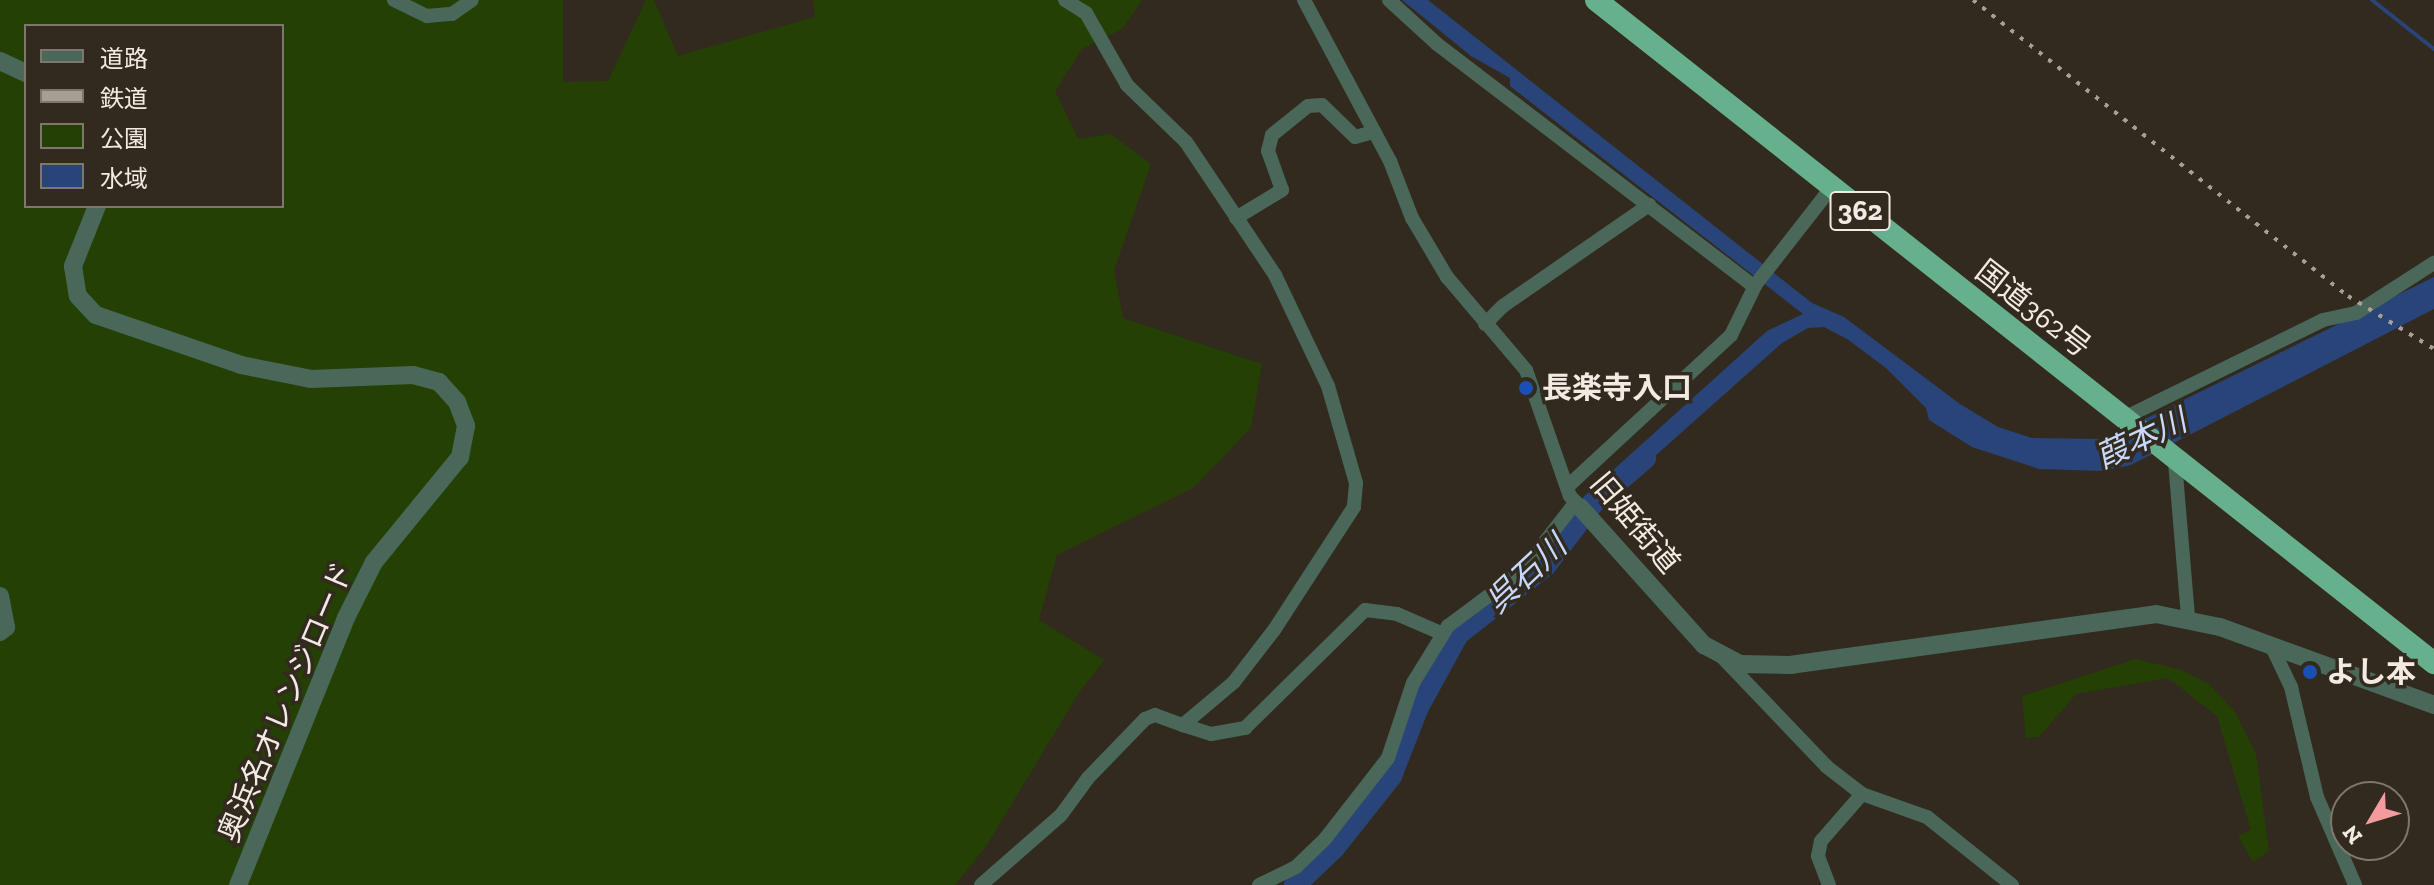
<!DOCTYPE html>
<meta charset="utf-8">
<style>
body{margin:0}
#map{position:relative;width:2434px;height:885px;overflow:hidden;background:#322a1e;font-family:"Zilla Slab","Noto Sans JP",serif}
div>[style]{position:absolute}
.green>*{inset:0;background:#244004}
.water>*{inset:0;background:#294479}
.stream>*{height:4px;margin:-2px;padding:0 2px;transform-origin:2px;border-radius:2px;background:#294479}
.river>*{height:22px;margin:-11px;padding:0 11px;transform-origin:11px;border-radius:11px;background:#294479}
.minor>*{height:14px;margin:-7px;padding:0 7px;transform-origin:7px;border-radius:7px;background:#496859}
.tertiary>*{height:18px;margin:-9px;padding:0 9px;transform-origin:9px;border-radius:9px;background:#496859}
.trunk>*{height:22px;margin:-11px;padding:0 11px;transform-origin:11px;border-radius:11px;background:#66b08e}
.rail>*{height:4px;margin-top:-2px;transform-origin:0;background:repeating-linear-gradient(90deg,#a59f96 0 4px,transparent 0 12px)}
.dots>*{width:22px;height:22px;translate:-50% -50%;box-sizing:border-box;border:4px solid #322a1e;border-radius:50%}
span{translate:-50% -50%;white-space:nowrap;text-align:center;line-height:1.15;-webkit-text-stroke:7px #322a1e;paint-order:stroke}
.shield-label span{padding:2px 6px;background:#322a1e;border:2px solid;border-radius:6px;-webkit-text-stroke-width:0}
.shield-label{font-size:28px;color:#f1ebe4;font-weight:700}
.street-label{font-size:30px;color:#f1ebe4}
.poi-label{font-size:30px;color:#f1ebe4;font-weight:700}
.left{translate:0 -50%;text-align:left}
.water-label{font-size:32px;color:#c6d9fa;font-style:italic}
.legend{position:absolute;left:24px;top:24px;width:260px;height:184px;box-sizing:border-box;background:#322a1e;border:2px solid #7e776d;margin:0;padding:10px 14px;list-style:none;font-size:24px;color:#f1ebe4}
.legend li{display:flex;align-items:center;gap:16px;height:40px}
.legend b{width:40px;border:2px solid #7e776d}
.north{position:absolute;left:2330px;top:781px;width:80px;height:80px;box-sizing:border-box;background:#322a1e;border:2px solid #7e776d;border-radius:50%;rotate:232deg;font-size:22px;font-weight:700;line-height:32px;text-align:center;color:#f1ebe4}
.north::after{content:'';display:block;margin:auto;width:28px;height:36px;background:#f59b9d;clip-path:polygon(50% 0,100% 100%,50% 72%,0 100%)}
</style>
<div id="map">
<div class="green">
<i style="clip-path:polygon(evenodd,0 0,563px 0,563px 82px,608px 81px,646px 0,654px 0,678px 56px,815px 17px,813px 0,1142px 0,1122px 29px,1082px 49px,1055px 91px,1078px 139px,1111px 134px,1151px 164px,1114px 270px,1123px 318px,1262px 364px,1251px 428px,1193px 488px,1057px 555px,1039px 620px,1104px 660px,1080px 691px,987px 845px,955px 885px,0 885px,0 0,26px 26px,282px 26px,282px 206px,26px 206px,26px 26px)"></i>
<i style="clip-path:polygon(2136px 659px,2182px 670px,2209px 684px,2235px 712px,2256px 754px,2269px 851px,2253px 862px,2238px 836px,2251px 830px,2217px 716px,2168px 678px,2076px 694px,2039px 737px,2026px 738px,2022px 696px)"></i>
</div>
<div class="water">
<i style="clip-path:polygon(1402px 0,1428px 0,1812px 303px,1844px 317px,1960px 404px,1998px 427px,2032px 438px,2104px 439px,2434px 277px,2434px 309px,2131px 465px,2104px 471px,2039px 469px,1972px 447px,1929px 420px,1926px 408px,1886px 368px,1847px 339px,1824px 327px,1808px 328px,1782px 343px,1627px 481px,1611px 472px,1767px 331px,1803px 314px,1510px 86px,1510px 78px,1471px 56px)"></i>
</div>
<div class="stream">
<i style="left:2372px;top:0;width:79px;rotate:38.3deg"></i>
</div>
<div class="river">
<i style="left:1295px;top:885px;width:54px;rotate:-43.5deg"></i>
<i style="left:1334px;top:848px;width:92px;rotate:-51.6deg"></i>
<i style="left:1391px;top:776px;width:74px;rotate:-68.6deg"></i>
<i style="left:1418px;top:707px;width:83px;rotate:-61.3deg"></i>
<i style="left:1458px;top:634px;width:110px;rotate:-38deg"></i>
<i style="left:1545px;top:566px;width:79px;rotate:-52.7deg"></i>
<i style="left:1593px;top:503px;width:69px;rotate:-40.9deg"></i>
</div>
<div class="minor">
<i style="left:394px;top:0;width:37px;rotate:26deg"></i>
<i style="left:427px;top:16px;width:25px;rotate:-5deg"></i>
<i style="left:452px;top:14px;width:24px;rotate:-35deg"></i>
<i style="left:1065px;top:0;width:25px;rotate:32deg"></i>
<i style="left:1086px;top:13px;width:83px;rotate:60.3deg"></i>
<i style="left:1127px;top:85px;width:82px;rotate:44deg"></i>
<i style="left:1186px;top:142px;width:160px;rotate:56.2deg"></i>
<i style="left:1275px;top:275px;width:123px;rotate:64.5deg"></i>
<i style="left:1328px;top:386px;width:101px;rotate:73.9deg"></i>
<i style="left:1356px;top:483px;width:24px;rotate:95deg"></i>
<i style="left:1354px;top:507px;width:147px;rotate:123deg"></i>
<i style="left:1274px;top:630px;width:66px;rotate:127.6deg"></i>
<i style="left:1234px;top:682px;width:67px;rotate:139.9deg"></i>
<i style="left:1183px;top:725px;width:29px;rotate:18deg"></i>
<i style="left:1211px;top:734px;width:35px;rotate:-10deg"></i>
<i style="left:1245px;top:728px;width:168px;rotate:-44.5deg"></i>
<i style="left:1365px;top:610px;width:32px;rotate:7deg"></i>
<i style="left:1397px;top:614px;width:50px;rotate:23.5deg"></i>
<i style="left:1304px;top:0;width:183px;rotate:61.9deg"></i>
<i style="left:1390px;top:161px;width:61px;rotate:68.9deg"></i>
<i style="left:1412px;top:218px;width:69px;rotate:59.3deg"></i>
<i style="left:1447px;top:277px;width:122px;rotate:49.7deg"></i>
<i style="left:1526px;top:370px;width:133px;rotate:70.8deg"></i>
<i style="left:1570px;top:496px;width:15px;rotate:48deg"></i>
<i style="left:1389px;top:0;width:65px;rotate:42.5deg"></i>
<i style="left:1437px;top:44px;width:399px;rotate:37.4deg"></i>
<i style="left:1236px;top:218px;width:54px;rotate:-31.3deg"></i>
<i style="left:1282px;top:190px;width:41px;rotate:-109.7deg"></i>
<i style="left:1268px;top:151px;width:16px;rotate:-76deg"></i>
<i style="left:1272px;top:135px;width:46px;rotate:-38.9deg"></i>
<i style="left:1308px;top:106px;width:14px;rotate:-4deg"></i>
<i style="left:1322px;top:105px;width:46px;rotate:44.1deg"></i>
<i style="left:1355px;top:137px;width:20px;rotate:-15deg"></i>
<i style="left:1485px;top:324px;width:25px;rotate:-45deg"></i>
<i style="left:1503px;top:306px;width:178px;rotate:-34.7deg"></i>
<i style="left:2122px;top:419px;width:224px;rotate:-26.2deg"></i>
<i style="left:2323px;top:320px;width:34px;rotate:-12deg"></i>
<i style="left:2356px;top:313px;width:93px;rotate:-32.7deg"></i>
<i style="left:2175px;top:462px;width:156px;rotate:85.2deg"></i>
<i style="left:1567px;top:487px;width:224px;rotate:-42.8deg"></i>
<i style="left:1731px;top:335px;width:57px;rotate:-63.9deg"></i>
<i style="left:1756px;top:284px;width:122px;rotate:-52deg"></i>
<i style="left:2271px;top:645px;width:47px;rotate:64.5deg"></i>
<i style="left:2291px;top:687px;width:113px;rotate:76.7deg"></i>
<i style="left:2317px;top:797px;width:96px;rotate:66.6deg"></i>
<i style="left:1721px;top:656px;width:153px;rotate:46.3deg"></i>
<i style="left:1827px;top:767px;width:44px;rotate:37.6deg"></i>
<i style="left:1862px;top:794px;width:69px;rotate:19.5deg"></i>
<i style="left:1927px;top:817px;width:109px;rotate:38.7deg"></i>
<i style="left:981px;top:885px;width:106px;rotate:-41.2deg"></i>
<i style="left:1061px;top:815px;width:46px;rotate:-53.9deg"></i>
<i style="left:1088px;top:778px;width:82px;rotate:-46deg"></i>
<i style="left:1145px;top:719px;width:11px;rotate:-22deg"></i>
<i style="left:1155px;top:715px;width:30px;rotate:20deg"></i>
<i style="left:1259px;top:885px;width:41px;rotate:-25.9deg"></i>
<i style="left:1296px;top:867px;width:40px;rotate:-44deg"></i>
<i style="left:1325px;top:839px;width:103px;rotate:-52.1deg"></i>
<i style="left:1388px;top:758px;width:79px;rotate:-71.6deg"></i>
<i style="left:1413px;top:683px;width:67px;rotate:-58.4deg"></i>
<i style="left:1448px;top:626px;width:94px;rotate:-36.7deg"></i>
<i style="left:1523px;top:570px;width:86px;rotate:-52.1deg"></i>
<i style="left:1829px;top:885px;width:31px;rotate:-111deg"></i>
<i style="left:1818px;top:856px;width:15px;rotate:-79deg"></i>
<i style="left:1821px;top:841px;width:62px;rotate:-48.9deg"></i>
</div>
<div class="tertiary">
<i style="left:0;top:61px;width:29px;rotate:25deg"></i>
<i style="left:97px;top:206px;width:65px;rotate:111.8deg"></i>
<i style="left:73px;top:266px;width:30px;rotate:81deg"></i>
<i style="left:78px;top:296px;width:26px;rotate:47deg"></i>
<i style="left:96px;top:315px;width:153px;rotate:19deg"></i>
<i style="left:241px;top:365px;width:71px;rotate:11.3deg"></i>
<i style="left:311px;top:379px;width:102px;rotate:-2.2deg"></i>
<i style="left:413px;top:375px;width:27px;rotate:15deg"></i>
<i style="left:439px;top:382px;width:27px;rotate:48deg"></i>
<i style="left:457px;top:402px;width:26px;rotate:69deg"></i>
<i style="left:466px;top:426px;width:32px;rotate:101deg"></i>
<i style="left:460px;top:457px;width:136px;rotate:129.3deg"></i>
<i style="left:374px;top:562px;width:63px;rotate:116.6deg"></i>
<i style="left:346px;top:618px;width:288px;rotate:112deg"></i>
<i style="left:1580px;top:507px;width:186px;rotate:48.1deg"></i>
<i style="left:1704px;top:645px;width:40px;rotate:28deg"></i>
<i style="left:1739px;top:664px;width:51px;rotate:1.1deg"></i>
<i style="left:1790px;top:665px;width:370px;rotate:-7.9deg"></i>
<i style="left:2156px;top:614px;width:65px;rotate:11.5deg"></i>
<i style="left:2220px;top:627px;width:228px;rotate:20deg"></i>
<i style="left:0;top:596px;width:32px;rotate:79deg"></i>
<i style="left:6px;top:627px;width:8px;rotate:140deg"></i>
</div>
<div class="trunk">
<i style="left:1596px;top:0;width:1069px;rotate:38.35deg"></i>
</div>
<div class="rail">
<i style="left:1973px;top:0;width:478px;rotate:38.3deg"></i>
<i style="left:2348px;top:296px;width:101px;rotate:31.6deg"></i>
</div>
<div class="dots">
<i style="left:1526px;top:388px;background:#1a4fb4"></i>
<i style="left:2310px;top:672px;background:#1a4fb4"></i>
</div>
<div class="shield-label">
<span style="left:1860px;top:211px">362</span>
</div>
<div class="street-label">
<span style="left:2033px;top:309px;rotate:38deg">国道362号</span>
<span style="left:1635px;top:523px;rotate:50deg">旧姫街道</span>
<span style="left:286px;top:702px;rotate:-67deg">奥浜名オレンジロード</span>
</div>
<div class="poi-label">
<span class="left" style="left:1542px;top:388px">長楽寺入口</span>
<span class="left" style="left:2326px;top:672px">よし本</span>
</div>
<div class="water-label">
<span style="left:2141px;top:439px;rotate:-25deg">葭本川</span>
<span style="left:1526px;top:574px;rotate:-43deg">呉石川</span>
</div>
<ul class="legend">
<li><b style="height:10px;background:#496859"></b>道路</li>
<li><b style="height:10px;background:#a59f96"></b>鉄道</li>
<li><b style="height:22px;background:#244004"></b>公園</li>
<li><b style="height:22px;background:#294479"></b>水域</li>
</ul>
<div class="north">N</div>
</div>
